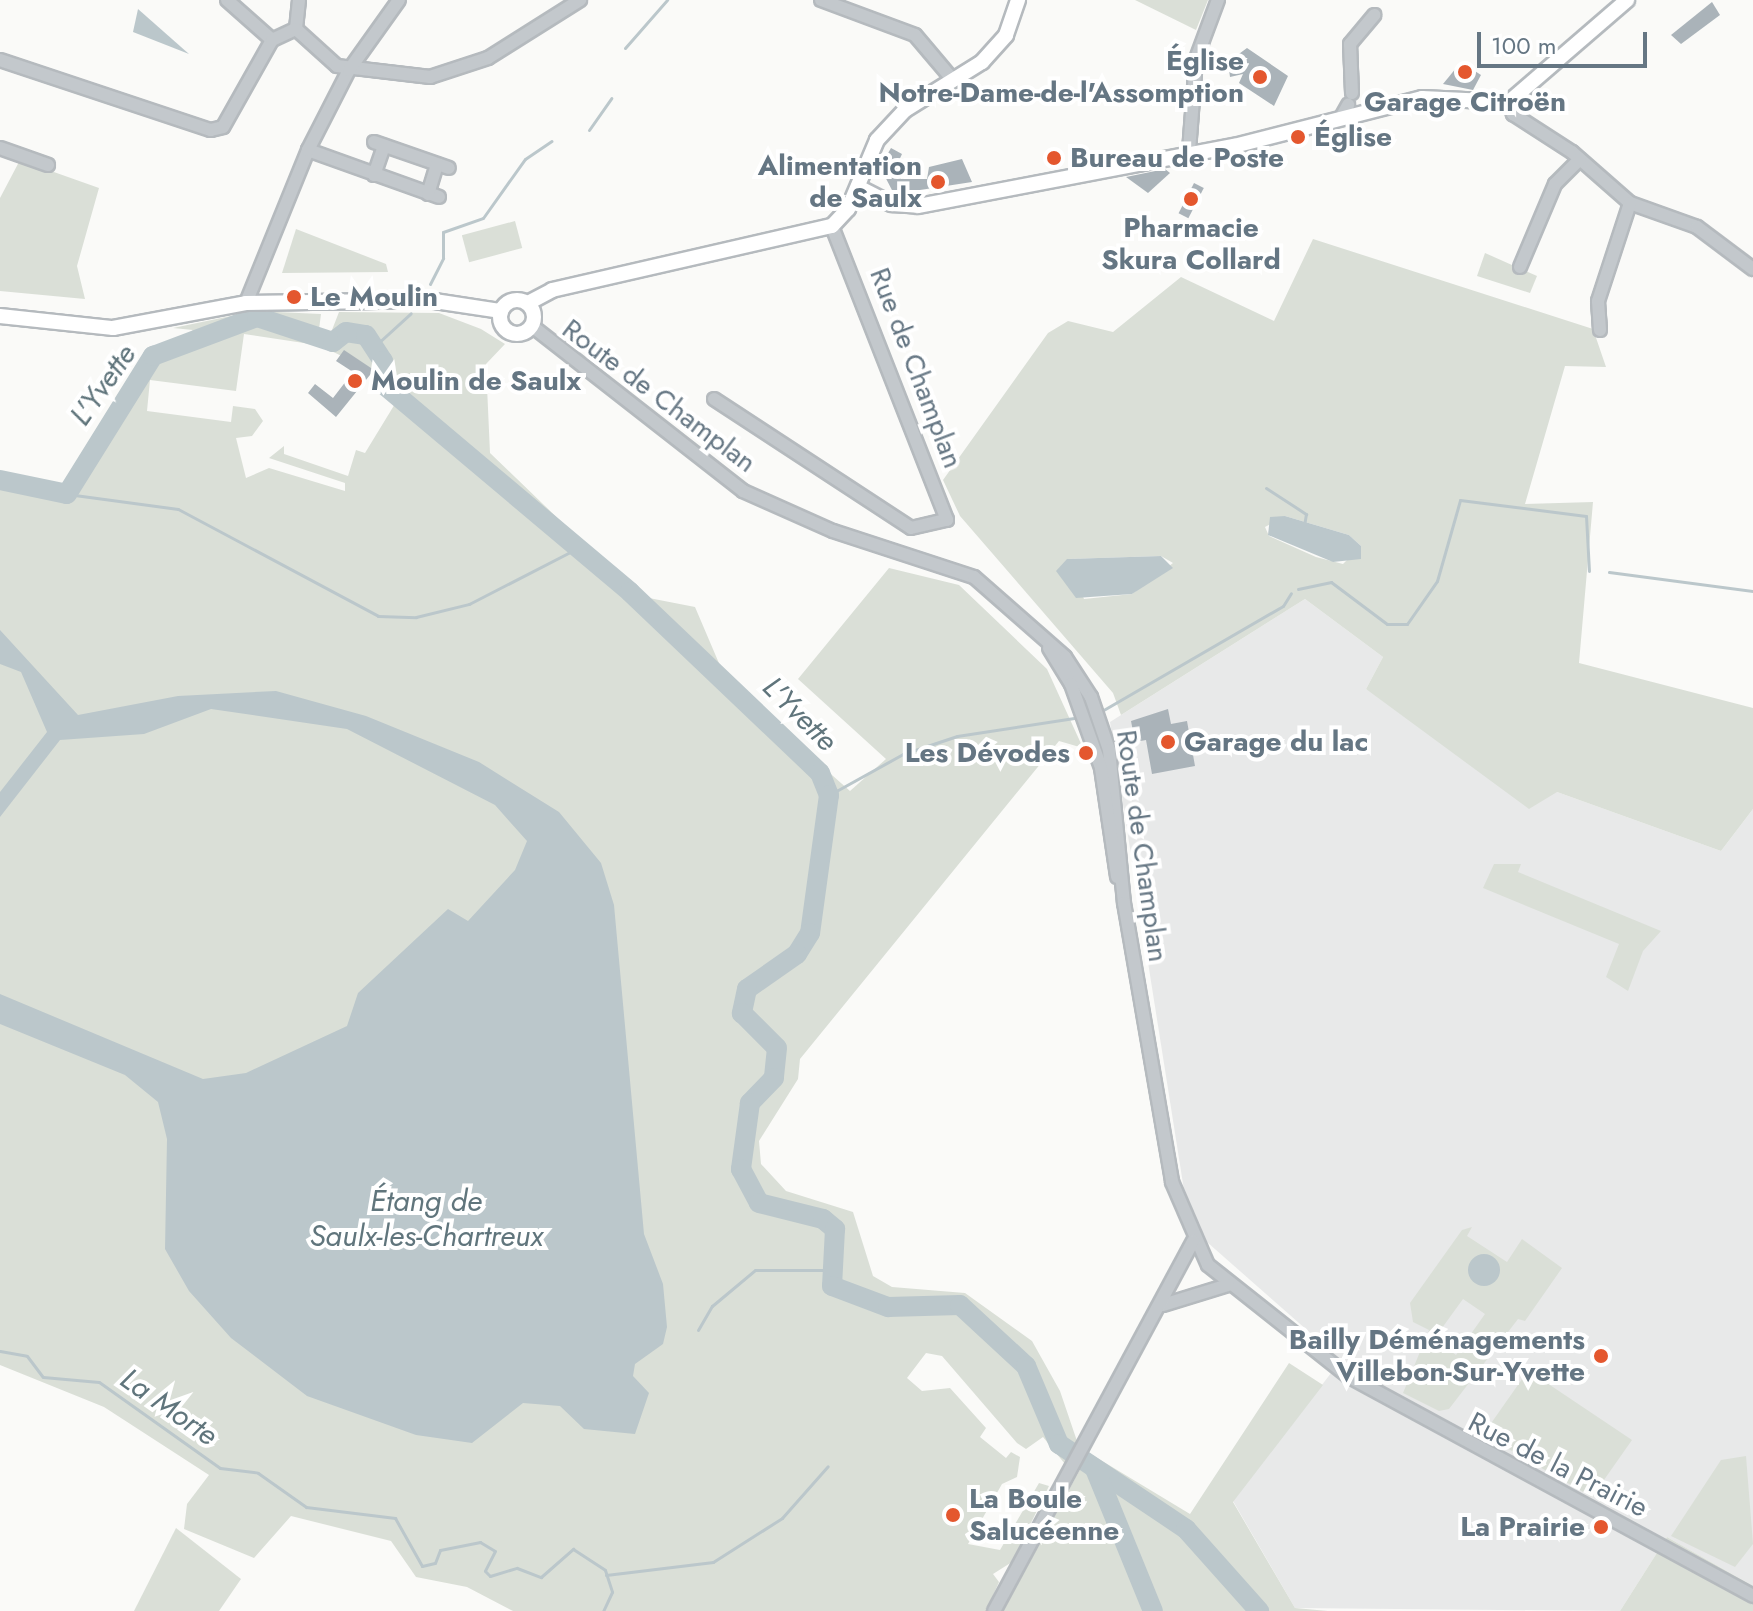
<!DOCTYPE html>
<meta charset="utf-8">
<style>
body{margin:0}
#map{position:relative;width:1753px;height:1611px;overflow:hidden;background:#fafaf8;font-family:Jost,sans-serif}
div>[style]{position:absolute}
.built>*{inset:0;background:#e8e9e9}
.green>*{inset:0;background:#dadfd7;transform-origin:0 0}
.water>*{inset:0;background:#bbc7cb}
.round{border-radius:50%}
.stream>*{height:3px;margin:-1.5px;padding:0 1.5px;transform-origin:1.5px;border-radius:1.5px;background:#bbc7cb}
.river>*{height:20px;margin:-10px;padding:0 10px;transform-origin:10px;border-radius:10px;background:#bbc7cb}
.building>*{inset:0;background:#aab3b9;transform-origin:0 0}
.roads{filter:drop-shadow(2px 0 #b5babe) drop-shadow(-2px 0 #b5babe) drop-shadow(0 2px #b5babe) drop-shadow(0 -2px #b5babe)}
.minor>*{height:12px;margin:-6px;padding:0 6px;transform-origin:6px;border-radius:6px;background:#c3c8cc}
.major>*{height:14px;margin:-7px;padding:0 7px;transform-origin:7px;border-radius:7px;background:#fff}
.major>.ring{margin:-7px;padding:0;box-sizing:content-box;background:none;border:14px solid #fff;border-radius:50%}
.dots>*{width:22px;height:22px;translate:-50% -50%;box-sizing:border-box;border:4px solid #fff;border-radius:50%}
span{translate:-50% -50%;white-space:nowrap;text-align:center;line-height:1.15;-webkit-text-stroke:8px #fff;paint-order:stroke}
.poi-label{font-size:28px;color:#657683;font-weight:700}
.right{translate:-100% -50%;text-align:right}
.left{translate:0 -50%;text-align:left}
.street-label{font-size:28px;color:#657683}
.water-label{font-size:30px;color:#60757c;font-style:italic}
.scale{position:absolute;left:1477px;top:32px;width:170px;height:36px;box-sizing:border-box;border:4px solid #657683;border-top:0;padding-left:10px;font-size:24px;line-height:28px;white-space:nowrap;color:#657683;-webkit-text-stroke:6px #fff;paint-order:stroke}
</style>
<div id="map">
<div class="built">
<i style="clip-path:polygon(1305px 599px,1383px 657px,1366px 689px,1557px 792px,1721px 851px,1753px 809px,1753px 1586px,1667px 1537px,1620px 1611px,1295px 1608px,1233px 1501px,1341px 1360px,1199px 1235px,1184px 1190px,1110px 722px)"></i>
</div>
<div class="green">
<i style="clip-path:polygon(1135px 0,1208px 0,1196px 30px)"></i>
<i style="clip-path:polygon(20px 160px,99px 188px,77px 266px,85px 299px,0 291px,0 198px)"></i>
<i style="left:515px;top:221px;width:28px;height:55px;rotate:75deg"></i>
<i style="clip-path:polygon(296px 229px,386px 264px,388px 272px,282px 273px)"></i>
<i style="clip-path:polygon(evenodd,1313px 239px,1593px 329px,1606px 367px,1565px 366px,1525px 504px,1593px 502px,1579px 663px,1753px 708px,1753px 809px,1721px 851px,1557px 792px,1529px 809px,1366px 689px,1383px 657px,1305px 599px,1121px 715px,1113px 693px,960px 516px,943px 480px,1048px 333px,1068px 321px,1113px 332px,1181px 277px,1274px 321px,1313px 239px,1285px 516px,1349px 535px,1361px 546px,1343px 564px,1316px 557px,1269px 536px,1265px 527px,1285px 516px,1313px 239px,1161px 556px,1173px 563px,1132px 594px,1084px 599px,1067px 559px,1161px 556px)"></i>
<i style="clip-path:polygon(1485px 253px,1537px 276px,1530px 293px,1477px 276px)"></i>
<i style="clip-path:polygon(255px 311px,321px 314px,317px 345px,244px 334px,236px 391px,150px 380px,147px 411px,231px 422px,233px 406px,255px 409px,263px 421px,252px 436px,236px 438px,246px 478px,269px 468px,345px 491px,345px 483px,269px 458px,284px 446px,284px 454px,348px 476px,356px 450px,365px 453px,401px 394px,375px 372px,325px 348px,339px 312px,439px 313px,481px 329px,505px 344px,486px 364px,490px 453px,626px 584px,649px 598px,695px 607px,727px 682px,850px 791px,886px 759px,798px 679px,889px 568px,959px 585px,1047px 669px,1083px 748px,1059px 741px,800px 1059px,798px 1079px,759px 1141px,761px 1164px,786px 1191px,853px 1212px,873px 1276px,892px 1287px,965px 1293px,1032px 1341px,1060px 1391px,1078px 1444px,1065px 1464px,1043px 1437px,1026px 1449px,1017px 1443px,942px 1356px,926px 1353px,907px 1378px,922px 1391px,950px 1388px,986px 1428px,980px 1437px,1006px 1458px,1011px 1452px,1020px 1457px,1017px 1477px,1002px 1484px,968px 1544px,1000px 1550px,1039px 1483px,1049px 1486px,1012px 1562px,993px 1574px,999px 1582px,986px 1611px,513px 1611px,467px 1587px,416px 1577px,391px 1541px,291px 1516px,254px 1558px,184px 1529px,187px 1504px,209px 1475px,104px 1407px,0 1365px,0 474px,64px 489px,141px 369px,193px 330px,173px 328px)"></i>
<i style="clip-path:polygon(1494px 864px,1521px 864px,1518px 872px,1661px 931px,1643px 951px,1628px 991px,1606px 977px,1619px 944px,1483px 888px)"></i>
<i style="clip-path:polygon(evenodd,1472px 1227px,1467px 1236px,1507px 1262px,1522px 1239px,1562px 1268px,1525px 1321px,1518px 1319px,1449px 1409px,1439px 1411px,1403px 1393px,1429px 1330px,1413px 1322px,1410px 1303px,1462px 1230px,1472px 1227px,1463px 1299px,1485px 1314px,1456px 1355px,1434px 1339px,1463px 1299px)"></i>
<i style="clip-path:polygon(1289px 1363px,1323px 1385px,1233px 1502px,1295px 1608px,1328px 1611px,1003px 1611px,1089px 1453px,1190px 1514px)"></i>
<i style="clip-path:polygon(1532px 1365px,1540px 1367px,1535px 1375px,1632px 1440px,1592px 1497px,1498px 1443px,1487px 1429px)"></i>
<i style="clip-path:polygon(1746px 1456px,1753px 1544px,1735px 1567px,1671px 1536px,1721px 1460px)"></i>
<i style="clip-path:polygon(176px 1528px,241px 1579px,219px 1611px,134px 1611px)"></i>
<i style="clip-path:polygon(1667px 1537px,1753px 1586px,1753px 1611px,1620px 1611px)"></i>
</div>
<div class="water">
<i style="clip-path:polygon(138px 9px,189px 54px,133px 32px)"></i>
<i style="clip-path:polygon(1285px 516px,1349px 535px,1361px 546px,1361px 559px,1333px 562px,1268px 535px,1270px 517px)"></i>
<i style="clip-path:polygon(1161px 556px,1173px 568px,1132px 594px,1076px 598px,1056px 571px,1067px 559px)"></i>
<i style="clip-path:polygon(0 630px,78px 715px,178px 696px,276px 691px,366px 716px,479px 762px,559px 812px,601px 863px,614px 905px,644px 1234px,663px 1284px,667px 1327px,663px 1344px,635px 1364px,633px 1376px,649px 1393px,635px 1434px,584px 1429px,560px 1406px,523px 1403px,472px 1443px,416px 1435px,307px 1396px,231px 1338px,189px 1291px,165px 1249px,167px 1139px,158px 1102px,125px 1075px,0 1024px,0 994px,203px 1079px,246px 1073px,347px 1026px,358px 993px,448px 909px,468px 921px,515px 870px,527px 841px,495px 805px,347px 729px,211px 709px,144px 734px,60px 740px,0 817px,0 792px,47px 732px,21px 672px,0 664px)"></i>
<i class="round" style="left:1468px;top:1254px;width:32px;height:32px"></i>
</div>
<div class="stream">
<i style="left:625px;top:48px;width:64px;rotate:-48.8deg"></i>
<i style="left:589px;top:130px;width:39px;rotate:-55deg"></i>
<i style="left:430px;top:284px;width:29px;rotate:-63deg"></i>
<i style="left:443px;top:258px;width:26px;rotate:-90deg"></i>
<i style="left:443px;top:232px;width:42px;rotate:-19.3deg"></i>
<i style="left:483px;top:218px;width:72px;rotate:-54.6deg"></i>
<i style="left:525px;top:159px;width:32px;rotate:-34deg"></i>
<i style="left:376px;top:345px;width:47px;rotate:-42.4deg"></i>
<i style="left:1266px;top:488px;width:48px;rotate:33deg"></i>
<i style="left:1306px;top:514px;width:11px;rotate:100deg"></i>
<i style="left:67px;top:494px;width:112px;rotate:7.7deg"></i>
<i style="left:178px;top:509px;width:227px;rotate:28.1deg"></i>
<i style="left:378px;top:616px;width:38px;rotate:2deg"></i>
<i style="left:416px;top:617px;width:55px;rotate:-13.8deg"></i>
<i style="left:469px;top:604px;width:123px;rotate:-27.2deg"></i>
<i style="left:1609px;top:572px;width:145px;rotate:7.5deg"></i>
<i style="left:1298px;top:589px;width:34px;rotate:-12deg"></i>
<i style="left:1331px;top:582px;width:70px;rotate:36.9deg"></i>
<i style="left:1387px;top:624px;width:20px"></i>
<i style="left:1407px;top:624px;width:52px;rotate:-55.1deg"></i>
<i style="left:1437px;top:581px;width:84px;rotate:-74.1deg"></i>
<i style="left:1460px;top:500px;width:127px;rotate:7.2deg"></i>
<i style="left:1586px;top:516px;width:55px;rotate:86.9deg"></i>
<i style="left:1100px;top:712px;width:211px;rotate:-30.1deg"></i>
<i style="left:1283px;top:606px;width:15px;rotate:-58deg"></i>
<i style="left:829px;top:795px;width:85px;rotate:-29deg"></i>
<i style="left:903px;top:754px;width:57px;rotate:-18.4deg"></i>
<i style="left:957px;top:736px;width:125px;rotate:-8.7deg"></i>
<i style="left:698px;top:1330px;width:28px;rotate:-60deg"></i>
<i style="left:712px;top:1306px;width:56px;rotate:-39.9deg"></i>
<i style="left:755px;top:1270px;width:75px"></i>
<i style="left:0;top:1351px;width:27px;rotate:10deg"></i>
<i style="left:27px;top:1356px;width:26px;rotate:53deg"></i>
<i style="left:43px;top:1377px;width:56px;rotate:5.1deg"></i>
<i style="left:99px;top:1382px;width:148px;rotate:35.4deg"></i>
<i style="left:220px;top:1468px;width:38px;rotate:7deg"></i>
<i style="left:258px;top:1473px;width:59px;rotate:35.3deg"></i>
<i style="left:306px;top:1507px;width:90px;rotate:7deg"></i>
<i style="left:395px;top:1518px;width:55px;rotate:60.6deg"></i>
<i style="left:422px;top:1566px;width:13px;rotate:-13deg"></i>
<i style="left:435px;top:1563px;width:14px;rotate:-69deg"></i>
<i style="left:440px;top:1550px;width:41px;rotate:-11.3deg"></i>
<i style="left:480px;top:1542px;width:17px;rotate:31deg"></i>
<i style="left:495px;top:1551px;width:22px;rotate:117deg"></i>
<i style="left:485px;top:1571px;width:7px;rotate:45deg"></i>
<i style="left:490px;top:1576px;width:28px;rotate:-17deg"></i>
<i style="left:517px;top:1568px;width:26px;rotate:21deg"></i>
<i style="left:541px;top:1577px;width:43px;rotate:-41.2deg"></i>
<i style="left:573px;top:1549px;width:38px;rotate:33deg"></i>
<i style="left:605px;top:1570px;width:23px;rotate:72deg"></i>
<i style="left:612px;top:1592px;width:21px;rotate:115deg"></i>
<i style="left:606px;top:1575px;width:108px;rotate:-6.9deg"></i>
<i style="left:713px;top:1562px;width:82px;rotate:-32.5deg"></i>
<i style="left:782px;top:1518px;width:69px;rotate:-48.5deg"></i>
</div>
<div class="river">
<i style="left:0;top:480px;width:68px;rotate:11.8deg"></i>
<i style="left:67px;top:494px;width:163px;rotate:-58.1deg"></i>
<i style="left:153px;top:356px;width:111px;rotate:-20.6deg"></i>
<i style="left:257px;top:317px;width:80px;rotate:18.2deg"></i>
<i style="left:333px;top:342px;width:16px;rotate:-38deg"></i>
<i style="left:346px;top:332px;width:20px;rotate:9deg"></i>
<i style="left:366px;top:335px;width:31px;rotate:57deg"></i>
<i style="left:383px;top:361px;width:22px;rotate:93deg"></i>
<i style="left:382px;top:383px;width:324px;rotate:40.1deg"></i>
<i style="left:630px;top:592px;width:262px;rotate:43.6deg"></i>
<i style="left:820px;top:773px;width:24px;rotate:68deg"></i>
<i style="left:829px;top:795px;width:139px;rotate:97.8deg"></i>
<i style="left:810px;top:933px;width:25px;rotate:122deg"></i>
<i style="left:797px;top:954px;width:61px;rotate:145deg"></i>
<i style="left:747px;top:989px;width:25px;rotate:102deg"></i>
<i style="left:742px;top:1013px;width:49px;rotate:45deg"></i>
<i style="left:777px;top:1048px;width:30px;rotate:96deg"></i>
<i style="left:774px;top:1078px;width:35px;rotate:134deg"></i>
<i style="left:750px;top:1103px;width:67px;rotate:97.8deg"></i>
<i style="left:741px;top:1169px;width:38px;rotate:62deg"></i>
<i style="left:759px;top:1203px;width:66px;rotate:14deg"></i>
<i style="left:823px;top:1219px;width:16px;rotate:40deg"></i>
<i style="left:835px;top:1229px;width:57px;rotate:93deg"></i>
<i style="left:832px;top:1286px;width:60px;rotate:20.6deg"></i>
<i style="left:888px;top:1307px;width:72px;rotate:-1.6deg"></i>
<i style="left:960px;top:1305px;width:90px;rotate:42.7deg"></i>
<i style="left:1026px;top:1366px;width:85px;rotate:67.1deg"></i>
<i style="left:1059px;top:1444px;width:153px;rotate:33.8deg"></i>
<i style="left:1186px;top:1529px;width:110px;rotate:48.3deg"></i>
<i style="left:1095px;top:1469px;width:153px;rotate:67.8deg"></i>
</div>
<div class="building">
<i style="clip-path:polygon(1712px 2px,1720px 15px,1681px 44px,1671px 35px)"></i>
<i style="clip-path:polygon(1247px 48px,1288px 76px,1274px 106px,1239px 83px,1243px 74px,1230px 77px,1228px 62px)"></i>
<i style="clip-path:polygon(1461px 62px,1481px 75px,1473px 90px,1443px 84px)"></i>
<i style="clip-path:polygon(891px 148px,902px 154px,896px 167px,901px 179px,927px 179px,929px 167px,962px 159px,972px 182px,894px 194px,880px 167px)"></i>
<i style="clip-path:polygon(1165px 169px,1170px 173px,1148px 193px,1126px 177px)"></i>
<i style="left:1194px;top:183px;width:11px;height:34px;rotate:27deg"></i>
<i style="clip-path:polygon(344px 350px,374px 370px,336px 417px,308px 393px,315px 384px,333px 398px,353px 372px,336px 361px)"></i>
<i style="clip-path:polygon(1168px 709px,1171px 724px,1187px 721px,1195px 766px,1152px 774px,1146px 740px,1135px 742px,1131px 721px)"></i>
</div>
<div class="roads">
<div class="minor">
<i style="left:227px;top:0;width:60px;rotate:41.6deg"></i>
<i style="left:299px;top:0;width:29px;rotate:96deg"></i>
<i style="left:296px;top:29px;width:55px;rotate:42.1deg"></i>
<i style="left:337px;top:66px;width:94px;rotate:6.7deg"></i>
<i style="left:430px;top:77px;width:61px;rotate:-18.1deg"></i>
<i style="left:488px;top:58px;width:109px;rotate:-32.2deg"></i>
<i style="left:821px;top:0;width:100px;rotate:20.4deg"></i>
<i style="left:915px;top:35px;width:60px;rotate:49.7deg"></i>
<i style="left:0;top:60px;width:222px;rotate:18.4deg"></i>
<i style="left:211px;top:130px;width:12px;rotate:-14deg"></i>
<i style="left:223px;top:127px;width:100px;rotate:-60.6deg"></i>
<i style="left:272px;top:40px;width:26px;rotate:-25deg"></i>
<i style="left:1352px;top:93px;width:49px;rotate:-92.3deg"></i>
<i style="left:1350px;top:44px;width:38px;rotate:-50deg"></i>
<i style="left:1509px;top:102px;width:13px;rotate:72deg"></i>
<i style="left:1513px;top:114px;width:70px;rotate:32.8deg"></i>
<i style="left:1572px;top:152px;width:77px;rotate:41.3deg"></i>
<i style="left:1630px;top:203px;width:71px;rotate:19.7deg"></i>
<i style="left:1697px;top:227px;width:70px;rotate:36.9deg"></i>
<i style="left:1342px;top:116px;width:13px;rotate:-61deg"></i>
<i style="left:374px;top:142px;width:79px;rotate:19.1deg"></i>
<i style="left:0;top:148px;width:51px;rotate:19.5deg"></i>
<i style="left:308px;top:150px;width:139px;rotate:19.7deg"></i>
<i style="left:1189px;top:151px;width:92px;rotate:-85.6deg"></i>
<i style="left:1196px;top:59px;width:63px;rotate:-69.6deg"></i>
<i style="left:374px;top:175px;width:31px;rotate:-71deg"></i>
<i style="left:428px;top:194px;width:31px;rotate:-73deg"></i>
<i style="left:1520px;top:267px;width:90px;rotate:-67.1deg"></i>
<i style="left:1555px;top:184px;width:35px;rotate:-45deg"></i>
<i style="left:246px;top:303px;width:165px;rotate:-67.9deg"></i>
<i style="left:308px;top:150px;width:90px;rotate:-62.9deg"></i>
<i style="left:349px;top:70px;width:86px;rotate:-54.5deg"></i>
<i style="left:532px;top:326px;width:268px;rotate:38deg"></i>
<i style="left:743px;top:491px;width:98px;rotate:24deg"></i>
<i style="left:833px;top:531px;width:148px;rotate:18.1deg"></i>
<i style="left:974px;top:577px;width:121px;rotate:41.3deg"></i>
<i style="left:1065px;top:657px;width:48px;rotate:57deg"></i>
<i style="left:1091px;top:697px;width:56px;rotate:71.2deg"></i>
<i style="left:1109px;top:750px;width:154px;rotate:84.4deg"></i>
<i style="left:1124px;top:903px;width:283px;rotate:80.2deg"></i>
<i style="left:1172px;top:1182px;width:90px;rotate:66.6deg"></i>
<i style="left:1208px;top:1265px;width:179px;rotate:38.4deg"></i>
<i style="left:1348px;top:1376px;width:461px;rotate:28.5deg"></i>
<i style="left:1600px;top:330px;width:29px;rotate:-94deg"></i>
<i style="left:1598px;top:301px;width:103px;rotate:-71.9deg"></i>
<i style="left:714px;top:399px;width:235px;rotate:33.2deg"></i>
<i style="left:911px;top:528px;width:37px;rotate:-13deg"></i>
<i style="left:947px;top:520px;width:316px;rotate:-111.4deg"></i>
<i style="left:1049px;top:648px;width:42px;rotate:58.6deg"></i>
<i style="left:1071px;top:684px;width:89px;rotate:70.3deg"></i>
<i style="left:1101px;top:768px;width:110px;rotate:81.6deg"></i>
<i style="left:1163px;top:1305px;width:68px;rotate:-17.1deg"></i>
<i style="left:994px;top:1611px;width:420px;rotate:-61.7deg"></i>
</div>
<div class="major">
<i style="left:858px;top:187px;width:38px;rotate:27deg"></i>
<i style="left:892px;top:204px;width:26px;rotate:4deg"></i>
<i style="left:918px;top:206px;width:322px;rotate:-10.8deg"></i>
<i style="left:1234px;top:146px;width:194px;rotate:-14.3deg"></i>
<i style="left:1422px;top:98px;width:87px;rotate:2.6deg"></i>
<i style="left:1509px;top:102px;width:156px;rotate:-40.8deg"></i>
<i class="ring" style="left:500px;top:300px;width:20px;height:20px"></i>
<i style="left:528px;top:303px;width:27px;rotate:-28deg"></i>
<i style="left:552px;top:290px;width:287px;rotate:-12.9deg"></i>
<i style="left:832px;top:226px;width:23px;rotate:-47deg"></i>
<i style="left:848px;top:209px;width:75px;rotate:-67.2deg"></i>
<i style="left:877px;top:140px;width:41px;rotate:-47deg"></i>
<i style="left:905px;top:110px;width:91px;rotate:-31.9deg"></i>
<i style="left:982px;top:62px;width:36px;rotate:-48deg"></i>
<i style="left:1006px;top:35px;width:37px;rotate:-71deg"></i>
<i style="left:0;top:316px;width:114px;rotate:6.1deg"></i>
<i style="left:113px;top:328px;width:135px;rotate:-10.6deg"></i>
<i style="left:246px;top:303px;width:182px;rotate:-0.9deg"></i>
<i style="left:428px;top:300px;width:74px;rotate:8.6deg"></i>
</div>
</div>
<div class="dots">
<i style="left:1465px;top:72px;background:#e4572e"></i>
<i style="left:1260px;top:77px;background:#e4572e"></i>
<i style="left:1298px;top:137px;background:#e4572e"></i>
<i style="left:1054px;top:158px;background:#e4572e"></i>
<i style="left:938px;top:182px;background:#e4572e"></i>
<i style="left:1191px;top:199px;background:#e4572e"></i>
<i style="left:294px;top:297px;background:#e4572e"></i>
<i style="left:355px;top:381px;background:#e4572e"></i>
<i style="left:1168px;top:742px;background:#e4572e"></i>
<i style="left:1086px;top:753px;background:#e4572e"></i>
<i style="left:1601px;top:1356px;background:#e4572e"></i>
<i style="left:953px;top:1515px;background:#e4572e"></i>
<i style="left:1601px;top:1527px;background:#e4572e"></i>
</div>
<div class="poi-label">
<span class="right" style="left:1244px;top:77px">Église<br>Notre-Dame-de-l'Assomption</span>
<span style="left:1465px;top:102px">Garage Citroën</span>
<span class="left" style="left:1314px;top:137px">Église</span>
<span class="left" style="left:1070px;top:158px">Bureau de Poste</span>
<span class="right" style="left:922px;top:182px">Alimentation<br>de Saulx</span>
<span style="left:1191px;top:244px">Pharmacie<br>Skura Collard</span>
<span class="left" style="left:310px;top:297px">Le Moulin</span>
<span class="left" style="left:371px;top:381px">Moulin de Saulx</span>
<span class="left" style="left:1184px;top:742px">Garage du lac</span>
<span class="right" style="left:1070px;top:753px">Les Dévodes</span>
<span class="right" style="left:1585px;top:1356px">Bailly Déménagements<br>Villebon-Sur-Yvette</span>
<span class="left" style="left:969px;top:1515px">La Boule<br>Salucéenne</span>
<span class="right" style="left:1585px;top:1527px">La Prairie</span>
</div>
<div class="street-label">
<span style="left:916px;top:368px;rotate:69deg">Rue de Champlan</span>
<span style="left:659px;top:396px;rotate:37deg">Route de Champlan</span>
<span style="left:1142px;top:846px;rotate:82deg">Route de Champlan</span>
<span style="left:1558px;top:1465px;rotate:27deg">Rue de la Prairie</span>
</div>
<div class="water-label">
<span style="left:103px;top:385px;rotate:-55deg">L'Yvette</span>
<span style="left:800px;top:714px;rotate:45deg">L'Yvette</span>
<span style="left:426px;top:1218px">Étang de<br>Saulx-les-Chartreux</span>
<span style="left:169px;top:1407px;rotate:35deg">La Morte</span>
</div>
<div class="scale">100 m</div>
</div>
